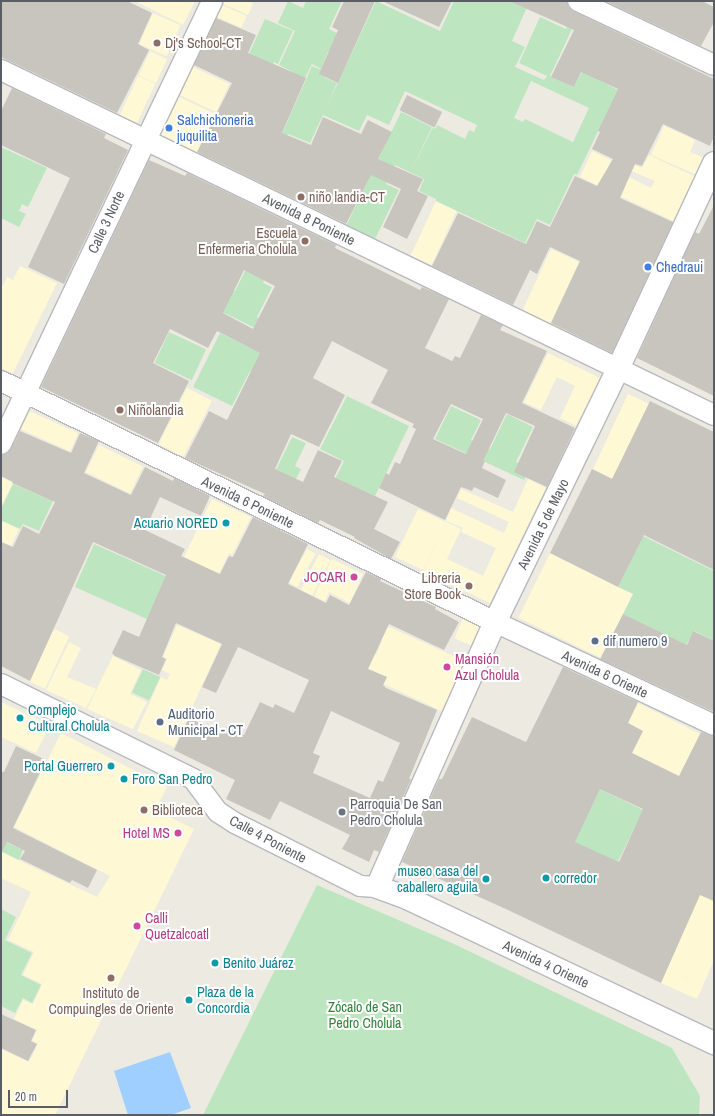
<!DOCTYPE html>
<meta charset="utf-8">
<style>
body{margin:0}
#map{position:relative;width:715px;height:1116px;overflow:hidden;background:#edebe1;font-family:"Archivo Narrow",sans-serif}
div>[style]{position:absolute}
.commercial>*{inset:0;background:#fef8d5;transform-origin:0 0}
.green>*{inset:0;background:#bde6c0;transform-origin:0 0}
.water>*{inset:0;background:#9fcfff}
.building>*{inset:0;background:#c8c5be;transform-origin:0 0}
.roads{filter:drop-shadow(1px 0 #b7b9be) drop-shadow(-1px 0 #b7b9be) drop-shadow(0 1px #b7b9be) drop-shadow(0 -1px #b7b9be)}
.minor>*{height:20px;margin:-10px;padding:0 10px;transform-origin:10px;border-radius:10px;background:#fff}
.tertiary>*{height:22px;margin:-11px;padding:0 11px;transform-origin:11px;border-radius:11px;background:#fff}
.dots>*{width:11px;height:11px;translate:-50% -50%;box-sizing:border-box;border:2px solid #fff;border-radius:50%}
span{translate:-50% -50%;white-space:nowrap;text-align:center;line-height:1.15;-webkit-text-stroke:4px #fff;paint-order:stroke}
.education-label{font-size:14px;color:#785e54}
.left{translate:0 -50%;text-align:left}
.right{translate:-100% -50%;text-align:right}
.shop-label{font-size:14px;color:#366cbe}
.street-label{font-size:14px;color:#5a5d63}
.culture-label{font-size:14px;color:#0d838f}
.hotel-label{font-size:14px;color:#b23c85}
.service-label{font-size:14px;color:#4e5e75}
.worship-label{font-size:14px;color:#5b616d}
.park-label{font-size:14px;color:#32823b}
.frame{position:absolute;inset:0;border:2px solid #5a5d63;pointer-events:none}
.scale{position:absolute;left:8px;top:1090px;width:60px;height:18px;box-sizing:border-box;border:2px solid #5a5d63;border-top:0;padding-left:5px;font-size:12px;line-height:14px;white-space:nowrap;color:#5a5d63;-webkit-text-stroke:3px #fff;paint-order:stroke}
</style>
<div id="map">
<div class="commercial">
<i style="clip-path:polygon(135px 1px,195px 1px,183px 25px)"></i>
<i style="clip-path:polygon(224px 1px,249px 1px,253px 3px,248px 15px,223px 4px)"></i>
<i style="left:222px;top:5px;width:27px;height:13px;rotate:24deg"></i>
<i style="left:153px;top:13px;width:30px;height:34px;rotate:24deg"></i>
<i style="left:150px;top:51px;width:19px;height:27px;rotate:25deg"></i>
<i style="left:193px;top:67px;width:40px;height:31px;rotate:25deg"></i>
<i style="left:138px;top:76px;width:19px;height:43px;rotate:25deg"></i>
<i style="left:177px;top:96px;width:43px;height:44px;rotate:25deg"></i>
<i style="clip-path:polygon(664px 126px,695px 140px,690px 152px,704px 158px,697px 175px,651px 155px)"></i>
<i style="clip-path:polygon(592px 151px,611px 160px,608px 167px,651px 188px,655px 181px,632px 171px,635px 165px,642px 168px,649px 155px,696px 177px,675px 222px,580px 177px)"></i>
<i style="left:436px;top:201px;width:23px;height:60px;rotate:25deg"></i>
<i style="left:551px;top:249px;width:31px;height:68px;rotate:25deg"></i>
<i style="clip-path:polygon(20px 266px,57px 283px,13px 373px,1px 368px,1px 289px,7px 277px,13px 280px)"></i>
<i style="clip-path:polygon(548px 353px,600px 378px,577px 426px,560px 418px,575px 386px,557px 377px,541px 410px,524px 402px)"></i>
<i style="left:187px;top:388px;width:28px;height:63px;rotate:27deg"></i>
<i style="left:628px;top:394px;width:23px;height:83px;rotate:25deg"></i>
<i style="left:29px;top:411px;width:54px;height:20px;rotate:24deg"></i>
<i style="left:99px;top:445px;width:49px;height:30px;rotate:26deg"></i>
<i style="clip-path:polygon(1px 477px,13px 483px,1px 507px)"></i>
<i style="clip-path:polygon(528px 479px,546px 488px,490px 603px,423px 571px,444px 527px,423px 570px,395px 557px,418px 509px,461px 529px,447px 559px,483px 576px,496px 548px,461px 532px,463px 528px,446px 521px,451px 508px,504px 533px,509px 522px,457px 498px,461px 489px,513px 512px)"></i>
<i style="clip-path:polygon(212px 499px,251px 517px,232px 555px,229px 553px,219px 574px,184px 557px)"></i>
<i style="clip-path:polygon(1px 521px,19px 529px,11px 546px,1px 541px)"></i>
<i style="left:307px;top:549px;width:10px;height:38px;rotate:29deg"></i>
<i style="left:550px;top:553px;width:93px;height:72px;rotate:26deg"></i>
<i style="left:319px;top:554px;width:13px;height:40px;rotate:27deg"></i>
<i style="clip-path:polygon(332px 559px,363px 574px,350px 603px,329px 592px,325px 601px,314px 596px)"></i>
<i style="left:463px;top:619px;width:20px;height:21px;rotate:24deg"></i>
<i style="clip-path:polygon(381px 623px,466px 662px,442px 711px,384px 684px,387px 677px,363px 666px,369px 652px,376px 655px,382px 641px,375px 637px)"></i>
<i style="clip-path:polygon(177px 625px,221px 644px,174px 747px,137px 731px,161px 677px,167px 680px,170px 674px,162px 670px,167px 659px,163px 657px)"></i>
<i style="left:54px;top:629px;width:17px;height:58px;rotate:25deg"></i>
<i style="clip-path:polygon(69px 642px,81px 648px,67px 677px,96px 689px,86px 708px,46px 690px)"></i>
<i style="clip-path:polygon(113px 656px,141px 670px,130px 694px,147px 702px,133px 729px,87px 709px)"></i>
<i style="clip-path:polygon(1px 702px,50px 725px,36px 753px,1px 737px)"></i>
<i style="clip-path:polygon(638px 703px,700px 734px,700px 787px,632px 753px,643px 731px,628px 723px)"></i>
<i style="clip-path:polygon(61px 733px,167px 787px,155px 810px,194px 829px,55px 1115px,1px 1115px,1px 1049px,29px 1062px,38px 1044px,32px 1041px,37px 1030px,14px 1019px,23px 1000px,33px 1004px,42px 984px,23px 975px,34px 952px,8px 940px,31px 892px,1px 878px,1px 852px,97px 897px,110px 876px,14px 827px)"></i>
<i style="clip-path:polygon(697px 893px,714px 902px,714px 960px,697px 999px,661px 983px)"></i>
</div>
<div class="green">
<i style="clip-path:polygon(288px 1px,303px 8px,306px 1px,342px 1px,329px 29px,341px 35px,328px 52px,321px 69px,312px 64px,303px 82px,289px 76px,291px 71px,279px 65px,295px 31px,278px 23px)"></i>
<i style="clip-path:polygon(evenodd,376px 1px,440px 31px,454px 1px,514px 1px,527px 7px,512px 41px,525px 47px,515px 67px,544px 80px,547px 76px,519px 63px,540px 17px,566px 29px,573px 14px,578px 16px,550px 76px,574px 87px,582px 71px,618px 90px,577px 175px,574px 174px,550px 225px,537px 219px,525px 243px,436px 201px,436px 199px,419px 191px,424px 179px,395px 165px,386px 184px,399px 190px,375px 239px,346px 226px,401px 112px,432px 127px,411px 171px,433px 127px,435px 129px,437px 125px,465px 139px,469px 130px,474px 132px,477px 125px,405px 91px,389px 125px,367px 115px,359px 131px,323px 115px,310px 143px,288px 134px,275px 162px,277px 145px,312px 66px,326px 72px,324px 77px,337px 83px,328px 104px,376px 1px,531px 81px,589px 108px,573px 142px,525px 119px,523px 122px,514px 118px,531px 81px)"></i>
<i style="clip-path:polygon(265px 19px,293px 31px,278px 64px,274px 62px,271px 69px,247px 58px)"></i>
<i style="clip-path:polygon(1px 147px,47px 168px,28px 207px,22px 204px,19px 211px,26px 214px,19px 227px,1px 218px)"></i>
<i style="clip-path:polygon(246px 269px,265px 278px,263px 283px,272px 287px,257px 317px,260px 319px,255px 328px,208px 305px,219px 283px,235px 291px)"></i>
<i style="clip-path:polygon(264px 317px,260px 376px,250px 371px,232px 406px,193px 387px,220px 333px,248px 347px)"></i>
<i style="left:169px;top:332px;width:41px;height:34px;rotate:25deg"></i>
<i style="clip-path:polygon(347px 396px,409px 426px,375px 496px,357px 488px,347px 508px,335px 479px,344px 461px,320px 449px)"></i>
<i style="clip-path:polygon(451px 406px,481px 420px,471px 440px,490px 449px,507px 414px,533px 427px,516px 462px,529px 469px,524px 480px,435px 439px)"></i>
<i style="clip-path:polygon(292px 437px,306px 443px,295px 466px,301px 469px,296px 479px,289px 476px,273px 476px)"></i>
<i style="clip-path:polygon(13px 484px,53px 501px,39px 531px,23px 524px,20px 529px,1px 520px,1px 509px)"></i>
<i style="clip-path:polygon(643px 536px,714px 571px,714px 641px,694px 631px,686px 645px,623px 614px,633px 594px,618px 587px)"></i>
<i style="left:94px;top:544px;width:80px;height:47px;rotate:24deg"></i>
<i style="left:143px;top:669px;width:19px;height:26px;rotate:25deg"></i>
<i style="left:600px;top:789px;width:48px;height:59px;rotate:26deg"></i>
<i style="clip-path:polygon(1px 840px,23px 850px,19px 860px,1px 851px)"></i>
<i style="clip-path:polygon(317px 885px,452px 943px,672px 1048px,700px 1096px,699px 1115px,203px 1115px)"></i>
<i style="clip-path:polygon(1px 909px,16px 917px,5px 940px,32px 953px,21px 975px,41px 985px,32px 1003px,23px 998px,15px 1013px,1px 1006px)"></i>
</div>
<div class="water">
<i style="clip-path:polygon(170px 1052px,191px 1108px,171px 1115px,128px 1115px,114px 1071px)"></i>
</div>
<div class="building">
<i style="clip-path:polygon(1px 1px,127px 1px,152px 13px,138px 44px,149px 50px,117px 113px,1px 57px)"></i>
<i style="clip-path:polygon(344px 1px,375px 1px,338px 83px,319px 74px,338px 30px,332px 27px)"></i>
<i style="clip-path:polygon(382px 1px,452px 1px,439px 27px)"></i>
<i style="clip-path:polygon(509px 1px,567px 1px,568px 7px,573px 11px,714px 79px,714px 136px,710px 146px,663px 124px,642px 166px,635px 164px,620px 198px,673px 222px,612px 353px,551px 323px,580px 261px,550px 247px,537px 274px,530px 270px,513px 305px,432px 266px,458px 213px,526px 244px,537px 221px,550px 227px,575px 176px,597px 186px,613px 159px,592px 149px,600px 132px,598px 131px,618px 89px,581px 72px,574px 87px,551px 77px,574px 30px)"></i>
<i style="clip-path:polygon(605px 1px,702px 1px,714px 7px,714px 22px,701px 46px)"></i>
<i style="clip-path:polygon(216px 18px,256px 35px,248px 53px,306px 78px,282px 133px,311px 145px,323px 117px,361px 134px,368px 120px,392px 132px,378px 159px,423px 179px,417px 191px,428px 196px,407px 239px,383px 227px,401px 189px,371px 175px,346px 224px,197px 152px,232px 83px,194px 65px)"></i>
<i style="clip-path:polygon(12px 88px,106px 134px,104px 138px,128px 150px,64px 284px,28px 267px,70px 178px,1px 145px,1px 111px)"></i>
<i style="left:407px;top:95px;width:39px;height:17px;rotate:26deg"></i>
<i style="clip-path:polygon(evenodd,149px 160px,183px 175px,185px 176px,187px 173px,336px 245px,335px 248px,366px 263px,420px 290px,422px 287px,449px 299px,425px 348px,452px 361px,455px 356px,460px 358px,481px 315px,503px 325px,500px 330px,547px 351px,522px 403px,575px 428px,547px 487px,514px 472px,535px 426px,506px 413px,483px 461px,485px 461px,482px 468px,506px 480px,498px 498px,474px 487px,472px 491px,461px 487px,445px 520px,379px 488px,386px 473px,389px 475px,395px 462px,400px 464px,416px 429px,412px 427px,414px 424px,371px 403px,388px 370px,332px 341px,313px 378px,345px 395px,319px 447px,291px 434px,275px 469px,303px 482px,318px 450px,342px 461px,334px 477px,388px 502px,374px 529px,400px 542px,391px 559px,354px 538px,355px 537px,320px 520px,318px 523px,263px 496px,265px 494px,185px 458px,209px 411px,227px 420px,260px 353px,217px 331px,208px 348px,170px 329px,153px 363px,189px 381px,158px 443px,41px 387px,149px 160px,244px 270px,275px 286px,253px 329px,223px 313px,244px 270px,149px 160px,451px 404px,483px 419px,466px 454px,433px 439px,451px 404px)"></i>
<i style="clip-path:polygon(714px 205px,714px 396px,637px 358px,695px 232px,699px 234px)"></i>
<i style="clip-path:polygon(650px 401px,714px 432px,714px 570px,644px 535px,618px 587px,550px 553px,592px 469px,612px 479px)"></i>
<i style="clip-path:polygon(evenodd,20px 431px,71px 453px,80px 433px,99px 441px,84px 473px,131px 495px,145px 467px,173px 481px,174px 478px,210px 496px,201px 516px,160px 497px,145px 530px,185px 549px,181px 556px,220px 574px,229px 556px,233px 557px,253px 517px,308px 544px,288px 584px,326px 603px,330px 595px,349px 605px,366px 572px,381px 579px,380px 581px,436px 607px,435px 609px,459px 622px,444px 650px,389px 624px,368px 669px,387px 677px,383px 685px,386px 688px,437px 710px,409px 779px,411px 779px,379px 852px,374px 850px,369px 862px,342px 849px,350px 835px,280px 801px,270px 820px,226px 799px,235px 780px,174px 750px,189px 718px,223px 734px,226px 727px,244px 735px,260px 702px,273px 708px,275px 704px,294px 713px,309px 680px,238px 647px,216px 693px,202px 687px,222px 644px,176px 623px,162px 657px,166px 659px,159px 675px,115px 656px,112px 653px,123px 630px,139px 637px,166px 575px,93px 542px,30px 681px,1px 666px,1px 542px,13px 547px,23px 526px,39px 534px,55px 502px,12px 483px,13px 482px,1px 476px,1px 455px,7px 454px,11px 449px,20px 431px,331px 711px,400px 743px,383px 782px,378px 780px,370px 798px,313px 773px,320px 756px,313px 753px,331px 711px)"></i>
<i style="clip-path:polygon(623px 614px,687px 645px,693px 631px,714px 641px,714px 712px,600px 659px)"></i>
<i style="clip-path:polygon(evenodd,563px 667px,638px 702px,628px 723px,643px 731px,632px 753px,679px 776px,701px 732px,714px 736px,714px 901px,700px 895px,661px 983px,508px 910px,402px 862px,439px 779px,442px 779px,472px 717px,526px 742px,563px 667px,600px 789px,643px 809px,619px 862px,575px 842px,600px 789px)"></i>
<i style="clip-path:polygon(16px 746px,46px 760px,13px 828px,97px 870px,88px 888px,72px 880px,70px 883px,20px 859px,25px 851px,7px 842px,1px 854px,1px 772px,4px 772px)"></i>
<i style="clip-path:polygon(1px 1014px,36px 1030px,31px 1041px,37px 1044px,28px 1061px,1px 1048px)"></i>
</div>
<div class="roads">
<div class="minor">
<i style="left:578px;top:1px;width:150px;rotate:25.2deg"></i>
<i style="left:1px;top:70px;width:792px;rotate:25.82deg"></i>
<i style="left:1px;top:381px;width:550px;rotate:26.01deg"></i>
<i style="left:495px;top:622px;width:242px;rotate:25.2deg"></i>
<i style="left:1px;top:444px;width:491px;rotate:-64.5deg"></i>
<i style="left:1px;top:684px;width:214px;rotate:26.3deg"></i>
<i style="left:193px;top:779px;width:41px;rotate:52.9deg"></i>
<i style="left:218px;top:812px;width:20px;rotate:33deg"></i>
<i style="left:235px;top:823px;width:140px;rotate:26.7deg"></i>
<i style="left:360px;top:886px;width:17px;rotate:3deg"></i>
</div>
<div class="tertiary">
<i style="left:714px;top:163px;width:227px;rotate:115deg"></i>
<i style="left:618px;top:369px;width:281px;rotate:115.9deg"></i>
<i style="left:495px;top:622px;width:290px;rotate:114deg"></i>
<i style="left:377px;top:887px;width:32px;rotate:20deg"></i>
<i style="left:407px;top:898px;width:340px;rotate:25.3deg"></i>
</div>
</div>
<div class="dots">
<i style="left:157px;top:43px;background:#8d6e63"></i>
<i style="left:169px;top:128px;background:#3f7fe0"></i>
<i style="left:301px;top:197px;background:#8d6e63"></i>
<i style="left:305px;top:241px;background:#8d6e63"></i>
<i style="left:648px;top:267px;background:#3f7fe0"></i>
<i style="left:120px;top:410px;background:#8d6e63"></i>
<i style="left:226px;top:523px;background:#0f9aa8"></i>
<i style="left:354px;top:577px;background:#d1479c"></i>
<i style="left:469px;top:586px;background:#8d6e63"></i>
<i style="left:595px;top:641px;background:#5c6f8a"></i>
<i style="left:447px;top:667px;background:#d1479c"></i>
<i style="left:20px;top:718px;background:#0f9aa8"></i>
<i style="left:160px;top:722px;background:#5c6f8a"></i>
<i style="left:111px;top:766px;background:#0f9aa8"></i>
<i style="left:124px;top:779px;background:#0f9aa8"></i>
<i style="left:144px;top:810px;background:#8d6e63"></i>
<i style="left:342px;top:812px;background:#6b7280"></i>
<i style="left:178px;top:833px;background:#d1479c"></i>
<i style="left:546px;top:878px;background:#0f9aa8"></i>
<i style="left:486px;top:879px;background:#0f9aa8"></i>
<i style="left:137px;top:926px;background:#d1479c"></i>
<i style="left:215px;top:963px;background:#0f9aa8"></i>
<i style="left:111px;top:978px;background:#8d6e63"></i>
<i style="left:189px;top:1000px;background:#0f9aa8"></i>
</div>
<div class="education-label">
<span class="left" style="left:165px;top:43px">Dj's School-CT</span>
<span class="left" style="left:309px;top:197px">niño landia-CT</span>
<span class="right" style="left:297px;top:241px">Escuela<br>Enfermeria Cholula</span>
<span class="left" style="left:128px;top:410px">Niñolandia</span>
<span class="right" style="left:461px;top:586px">Libreria<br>Store Book</span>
<span class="left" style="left:152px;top:810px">Biblioteca</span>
<span style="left:111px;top:1001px">Instituto de<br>Compuingles de Oriente</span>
</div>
<div class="shop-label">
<span class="left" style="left:177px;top:128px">Salchichoneria<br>juquilita</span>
<span class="left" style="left:656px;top:267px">Chedraui</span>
</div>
<div class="street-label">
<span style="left:309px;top:219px;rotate:26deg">Avenida 8 Poniente</span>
<span style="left:106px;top:222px;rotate:-65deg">Calle 3 Norte</span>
<span style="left:248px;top:502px;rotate:26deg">Avenida 6 Poniente</span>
<span style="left:543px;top:524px;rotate:-64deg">Avenida 5 de Mayo</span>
<span style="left:605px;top:674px;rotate:25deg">Avenida 6 Oriente</span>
<span style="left:268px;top:839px;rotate:28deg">Calle 4 Poniente</span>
<span style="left:546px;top:964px;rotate:25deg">Avenida 4 Oriente</span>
</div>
<div class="culture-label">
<span class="right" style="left:218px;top:523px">Acuario NORED</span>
<span class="left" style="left:28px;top:718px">Complejo<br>Cultural Cholula</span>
<span class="right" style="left:103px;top:766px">Portal Guerrero</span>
<span class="left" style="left:132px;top:779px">Foro San Pedro</span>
<span class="right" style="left:478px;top:879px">museo casa del<br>caballero aguila</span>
<span class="left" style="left:554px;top:878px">corredor</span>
<span class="left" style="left:223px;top:963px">Benito Juárez</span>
<span class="left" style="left:197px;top:1000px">Plaza de la<br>Concordia</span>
</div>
<div class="hotel-label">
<span class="right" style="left:346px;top:577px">JOCARI</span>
<span class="left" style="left:455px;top:667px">Mansión<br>Azul Cholula</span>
<span class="right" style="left:170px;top:833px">Hotel MS</span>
<span class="left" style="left:145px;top:926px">Calli<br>Quetzalcoatl</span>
</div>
<div class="service-label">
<span class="left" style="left:603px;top:641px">dif numero 9</span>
<span class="left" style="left:168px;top:722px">Auditorio<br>Municipal - CT</span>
</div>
<div class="worship-label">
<span class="left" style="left:350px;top:812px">Parroquia De San<br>Pedro Cholula</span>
</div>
<div class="park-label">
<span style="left:365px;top:1015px">Zócalo de San<br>Pedro Cholula</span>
</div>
<div class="frame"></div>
<div class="scale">20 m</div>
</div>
